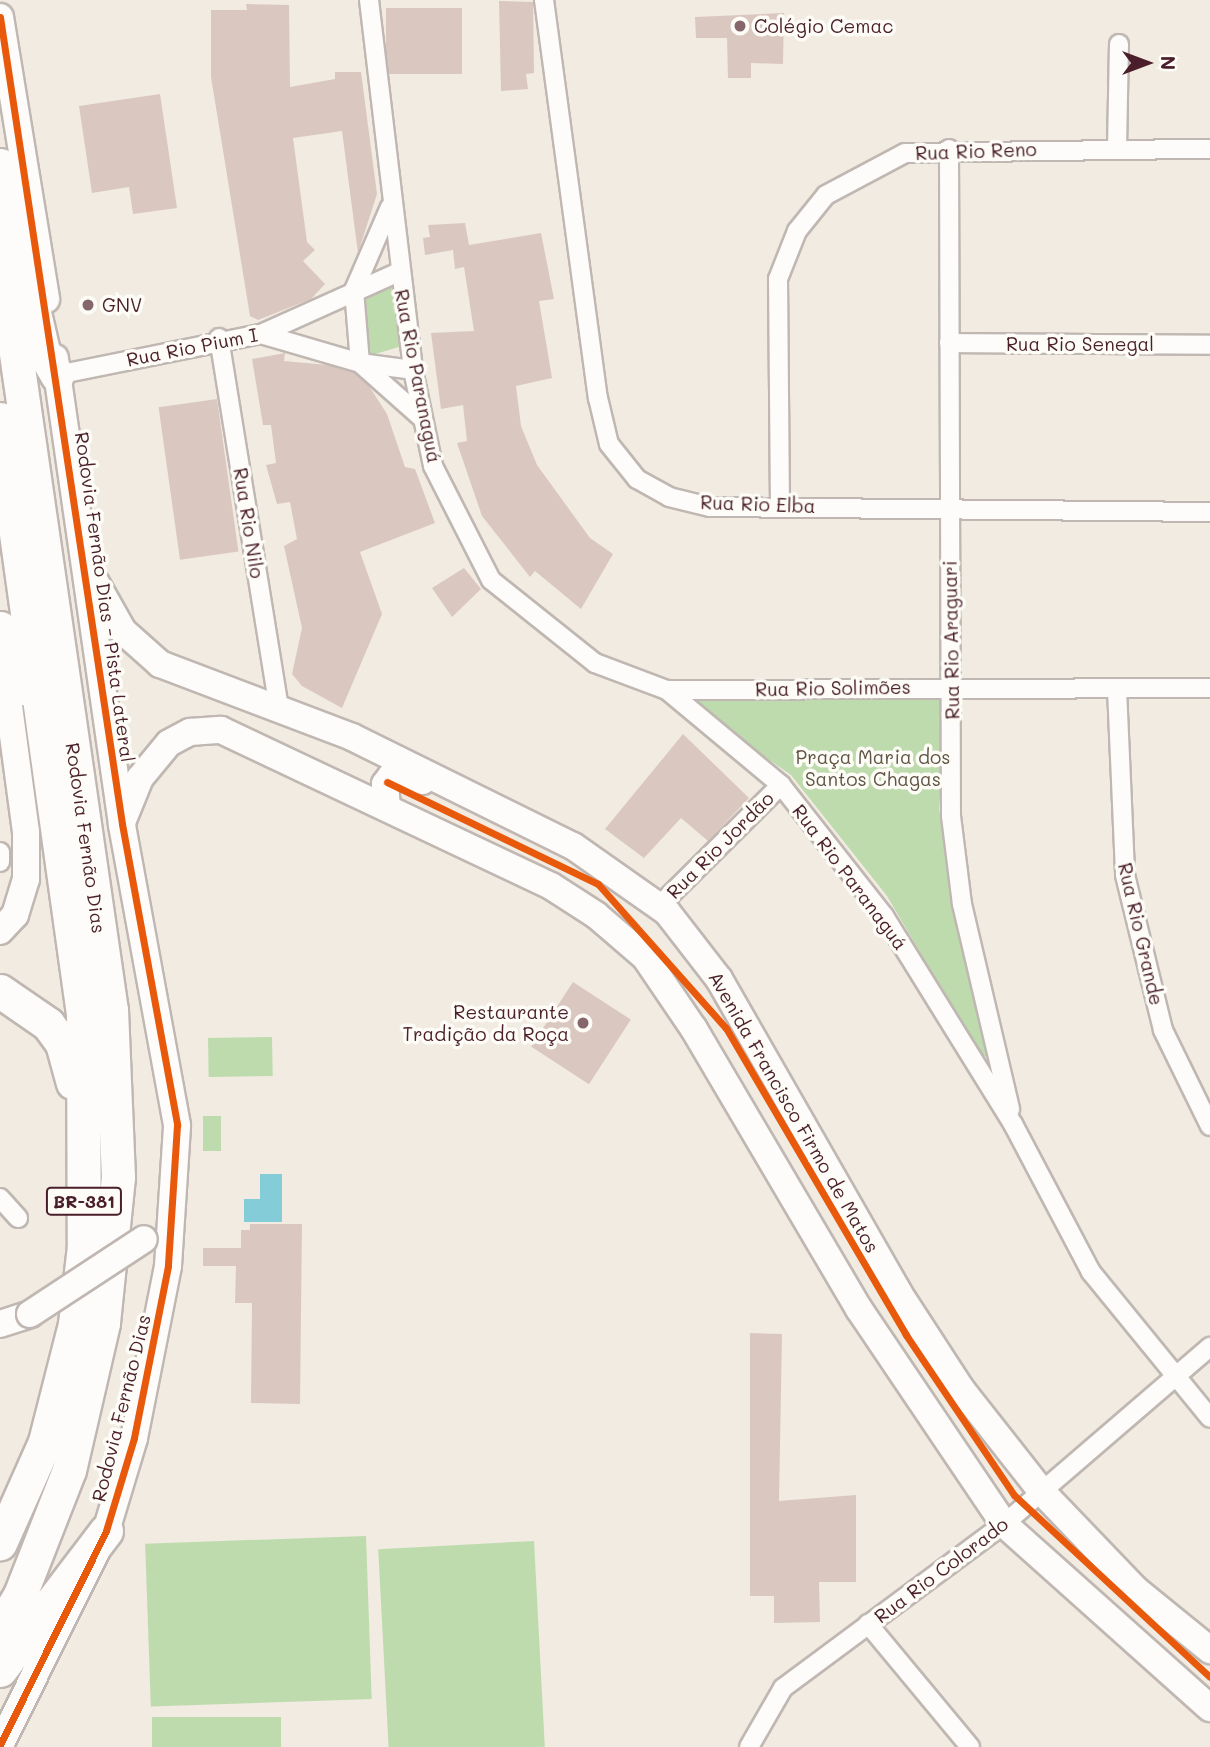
<!DOCTYPE html>
<meta charset="utf-8">
<style>
body{margin:0}
#map{position:relative;width:1210px;height:1747px;overflow:hidden;background:#f1ebe1;font-family:Mali,sans-serif}
div>[style]{position:absolute}
.green>*{inset:0;background:#bedbad;transform-origin:0 0}
.water>*{inset:0;background:#84ccd8}
.building>*{inset:0;background:#dac8c0;transform-origin:0 0}
.roads{filter:drop-shadow(2px 0 #c0b7b2) drop-shadow(-2px 0 #c0b7b2) drop-shadow(0 2px #c0b7b2) drop-shadow(0 -2px #c0b7b2)}
.street>*{height:18px;margin:-9px;padding:0 9px;transform-origin:9px;border-radius:9px;background:#fdfcfa}
.secondary>*{height:26px;margin:-13px;padding:0 13px;transform-origin:13px;border-radius:13px;background:#fdfcfa}
.highway>*{height:33px;margin:-16.5px;padding:0 16.5px;transform-origin:16.5px;border-radius:16.5px;background:#fdfcfa}
.bridges{filter:drop-shadow(2px 0 #c0b7b2) drop-shadow(-2px 0 #c0b7b2) drop-shadow(0 2px #c0b7b2) drop-shadow(0 -2px #c0b7b2)}
.secondary-bridge>*{height:26px;margin:-13px;padding:0 13px;transform-origin:13px;border-radius:13px;background:#fdfcfa}
.cycleway>*{height:7px;margin:-3.5px;padding:0 3.5px;transform-origin:3.5px;border-radius:3.5px;background:#e8590c}
.dots>*{width:19px;height:19px;translate:-50% -50%;box-sizing:border-box;border:4px solid #fdfcf7;border-radius:50%}
span{translate:-50% -50%;white-space:nowrap;text-align:center;line-height:1.15;-webkit-text-stroke:7px #fdfcf7;paint-order:stroke}
.shield-label span{padding:2px 5px;background:#fdfcf7;border:2px solid;border-radius:5px;-webkit-text-stroke-width:0}
.shield-label{font-size:18px;color:#4a1f2b;font-weight:700}
.poi-label{font-size:19px;color:#4a1f2b}
.left{translate:0 -50%;text-align:left}
.right{translate:-100% -50%;text-align:right}
.street-label{font-size:19px;color:#4a1f2b}
.park-label{font-size:19px;color:#605445}
.north{position:absolute;left:1112px;top:28px;width:70px;height:70px;-webkit-text-stroke:5px #fdfcf7;paint-order:stroke;rotate:90deg;font-size:19px;font-weight:700;line-height:28px;text-align:center;color:#4a1f2b}
.north::after{content:'';display:block;margin:auto;width:24px;height:32px;background:#4a1f2b;clip-path:polygon(50% 0,100% 100%,50% 72%,0 100%)}
</style>
<div id="map">
<div class="green">
<i style="clip-path:polygon(394px 286px,402px 346px,369px 356px,361px 295px)"></i>
<i style="clip-path:polygon(700px 694px,947px 700px,939px 809px,956px 915px,991px 1050px,983px 1059px,887px 896px,791px 775px,698px 710px)"></i>
<i style="left:272px;top:1037px;width:39px;height:64px;rotate:89deg"></i>
<i style="left:203px;top:1116px;width:18px;height:35px"></i>
<i style="left:366px;top:1536px;width:163px;height:221px;rotate:88deg"></i>
<i style="left:534px;top:1541px;width:206px;height:156px;rotate:87deg"></i>
<i style="left:281px;top:1717px;width:30px;height:129px;rotate:90deg"></i>
</div>
<div class="water">
<i style="clip-path:polygon(260px 1174px,282px 1174px,282px 1222px,244px 1222px,244px 1199px,260px 1199px)"></i>
</div>
<div class="building">
<i style="clip-path:polygon(499px 1px,533px 2px,534px 73px,526px 74px,528px 89px,501px 91px)"></i>
<i style="clip-path:polygon(246px 4px,289px 5px,290px 87px,335px 79px,335px 72px,361px 72px,377px 194px,358px 253px,342px 131px,293px 138px,307px 242px,315px 250px,303px 261px,325px 284px,311px 299px,258px 320px,250px 316px,211px 77px,211px 10px,247px 10px)"></i>
<i style="left:386px;top:8px;width:76px;height:66px"></i>
<i style="clip-path:polygon(784px 13px,783px 64px,751px 63px,751px 78px,728px 78px,727px 38px,696px 38px,695px 17px)"></i>
<i style="clip-path:polygon(160px 94px,177px 208px,133px 214px,129px 187px,92px 193px,79px 106px)"></i>
<i style="clip-path:polygon(465px 223px,469px 245px,541px 233px,554px 299px,539px 301px,552px 378px,516px 386px,521px 426px,537px 465px,590px 538px,613px 554px,581px 609px,535px 571px,530px 577px,482px 516px,457px 443px,467px 441px,463px 405px,441px 409px,431px 333px,474px 331px,464px 267px,455px 269px,453px 250px,425px 255px,423px 238px,430px 237px,428px 225px)"></i>
<i style="clip-path:polygon(285px 353px,284px 361px,328px 365px,354px 373px,369px 386px,387px 414px,405px 467px,415px 469px,435px 523px,360px 552px,382px 614px,342px 708px,302px 686px,292px 674px,302px 628px,284px 546px,297px 539px,290px 502px,277px 504px,266px 465px,276px 463px,271px 425px,263px 425px,252px 359px)"></i>
<i style="left:217px;top:399px;width:154px;height:59px;rotate:82deg"></i>
<i style="clip-path:polygon(464px 568px,481px 589px,452px 617px,432px 588px)"></i>
<i style="clip-path:polygon(683px 734px,749px 798px,708px 841px,681px 818px,644px 858px,605px 829px)"></i>
<i style="left:573px;top:982px;width:69px;height:77px;rotate:33deg"></i>
<i style="clip-path:polygon(250px 1224px,302px 1224px,300px 1404px,251px 1403px,252px 1303px,235px 1303px,236px 1266px,203px 1266px,203px 1248px,241px 1248px,241px 1230px,250px 1230px)"></i>
<i style="clip-path:polygon(750px 1333px,782px 1334px,779px 1501px,856px 1495px,856px 1582px,819px 1582px,820px 1622px,774px 1623px,774px 1596px,750px 1596px)"></i>
</div>
<div class="roads">
<div class="street">
<i style="left:369px;top:0;width:373px;rotate:83.2deg"></i>
<i style="left:413px;top:370px;width:98px;rotate:78.2deg"></i>
<i style="left:433px;top:466px;width:128px;rotate:63deg"></i>
<i style="left:491px;top:580px;width:133px;rotate:38.6deg"></i>
<i style="left:595px;top:663px;width:77px;rotate:20.6deg"></i>
<i style="left:667px;top:690px;width:148px;rotate:39.8deg"></i>
<i style="left:781px;top:785px;width:167px;rotate:51.8deg"></i>
<i style="left:884px;top:916px;width:245px;rotate:58.2deg"></i>
<i style="left:1013px;top:1124px;width:167px;rotate:62.2deg"></i>
<i style="left:1091px;top:1272px;width:188px;rotate:50.8deg"></i>
<i style="left:544px;top:0;width:402px;rotate:82.3deg"></i>
<i style="left:598px;top:398px;width:47px;rotate:76.6deg"></i>
<i style="left:609px;top:444px;width:45px;rotate:51.3deg"></i>
<i style="left:637px;top:479px;width:37px;rotate:29deg"></i>
<i style="left:669px;top:497px;width:42px;rotate:13.7deg"></i>
<i style="left:710px;top:507px;width:500px;rotate:0.57deg"></i>
<i style="left:1117px;top:148px;width:104px;rotate:-88.9deg"></i>
<i style="left:949px;top:149px;width:667px;rotate:89.83deg"></i>
<i style="left:951px;top:816px;width:89px;rotate:82.9deg"></i>
<i style="left:962px;top:904px;width:211px;rotate:76.8deg"></i>
<i style="left:390px;top:207px;width:90px;rotate:113.4deg"></i>
<i style="left:354px;top:290px;width:73px;rotate:85.3deg"></i>
<i style="left:360px;top:363px;width:84px;rotate:41.6deg"></i>
<i style="left:261px;top:334px;width:103px;rotate:16.3deg"></i>
<i style="left:360px;top:363px;width:53px;rotate:7.5deg"></i>
<i style="left:219px;top:338px;width:375px;rotate:80.8deg"></i>
<i style="left:949px;top:343px;width:261px;rotate:0.4deg"></i>
<i style="left:57px;top:375px;width:208px;rotate:-11.4deg"></i>
<i style="left:261px;top:334px;width:151px;rotate:-24.2deg"></i>
<i style="left:780px;top:507px;width:228px;rotate:-90.5deg"></i>
<i style="left:778px;top:279px;width:52px;rotate:-68.4deg"></i>
<i style="left:797px;top:231px;width:46px;rotate:-51.1deg"></i>
<i style="left:826px;top:195px;width:89px;rotate:-28deg"></i>
<i style="left:905px;top:153px;width:305px;rotate:-0.8deg"></i>
<i style="left:1117px;top:689px;width:186px;rotate:87.5deg"></i>
<i style="left:1125px;top:875px;width:160px;rotate:76.2deg"></i>
<i style="left:1163px;top:1030px;width:107px;rotate:63.9deg"></i>
<i style="left:667px;top:690px;width:543px;rotate:-0.21deg"></i>
<i style="left:0;top:852px;width:10px;rotate:90deg"></i>
<i style="left:659px;top:906px;width:172px;rotate:-44.8deg"></i>
<i style="left:0;top:1198px;width:27px;rotate:48deg"></i>
<i style="left:868px;top:1624px;width:160px;rotate:50.3deg"></i>
<i style="left:749px;top:1747px;width:68px;rotate:-60deg"></i>
<i style="left:783px;top:1688px;width:275px;rotate:-36.6deg"></i>
<i style="left:1004px;top:1524px;width:272px;rotate:-40.7deg"></i>
</div>
<div class="secondary">
<i style="left:0;top:17px;width:286px;rotate:80.7deg"></i>
<i style="left:91px;top:574px;width:65px;rotate:60.7deg"></i>
<i style="left:123px;top:631px;width:50px;rotate:41.7deg"></i>
<i style="left:160px;top:664px;width:205px;rotate:20.8deg"></i>
<i style="left:352px;top:737px;width:246px;rotate:26.3deg"></i>
<i style="left:573px;top:846px;width:115px;rotate:35.1deg"></i>
<i style="left:667px;top:912px;width:85px;rotate:52.2deg"></i>
<i style="left:719px;top:979px;width:361px;rotate:60.2deg"></i>
<i style="left:898px;top:1292px;width:116px;rotate:57deg"></i>
<i style="left:961px;top:1389px;width:131px;rotate:51.8deg"></i>
<i style="left:1042px;top:1492px;width:134px;rotate:46.2deg"></i>
<i style="left:1135px;top:1589px;width:97px;rotate:39.1deg"></i>
<i style="left:387px;top:807px;width:23px;rotate:-95deg"></i>
<i style="left:385px;top:784px;width:10px;rotate:-53deg"></i>
<i style="left:391px;top:776px;width:32px;rotate:9deg"></i>
<i style="left:123px;top:820px;width:45px;rotate:-68deg"></i>
<i style="left:140px;top:778px;width:45px;rotate:-50.4deg"></i>
<i style="left:169px;top:743px;width:24px;rotate:-28deg"></i>
<i style="left:190px;top:732px;width:31px;rotate:-4deg"></i>
<i style="left:221px;top:730px;width:365px;rotate:25.3deg"></i>
<i style="left:551px;top:886px;width:54px;rotate:32.8deg"></i>
<i style="left:596px;top:915px;width:65px;rotate:40.6deg"></i>
<i style="left:645px;top:957px;width:87px;rotate:55.8deg"></i>
<i style="left:694px;top:1029px;width:325px;rotate:59.5deg"></i>
<i style="left:859px;top:1309px;width:259px;rotate:56deg"></i>
<i style="left:1004px;top:1524px;width:276px;rotate:41.8deg"></i>
<i style="left:0;top:931px;width:22px;rotate:-47deg"></i>
<i style="left:15px;top:915px;width:38px;rotate:-73deg"></i>
<i style="left:26px;top:879px;width:47px;rotate:-90deg"></i>
<i style="left:26px;top:832px;width:179px;rotate:-97.7deg"></i>
<i style="left:0;top:1324px;width:32px;rotate:-18deg"></i>
<i style="left:0;top:1745px;width:239px;rotate:-63.6deg"></i>
<i style="left:106px;top:1531px;width:97px;rotate:-73.2deg"></i>
<i style="left:134px;top:1438px;width:175px;rotate:-78.8deg"></i>
<i style="left:168px;top:1266px;width:141px;rotate:-86.3deg"></i>
<i style="left:177px;top:1125px;width:306px;rotate:-100.4deg"></i>
<i style="left:122px;top:824px;width:471px;rotate:-98.2deg"></i>
</div>
<div class="highway">
<i style="left:0;top:165px;width:191px;rotate:77deg"></i>
<i style="left:43px;top:351px;width:28px;rotate:60deg"></i>
<i style="left:0;top:243px;width:775px;rotate:81.77deg"></i>
<i style="left:111px;top:1010px;width:167px;rotate:87.6deg"></i>
<i style="left:118px;top:1177px;width:147px;rotate:95.9deg"></i>
<i style="left:103px;top:1323px;width:151px;rotate:103deg"></i>
<i style="left:69px;top:1470px;width:134px;rotate:111.4deg"></i>
<i style="left:20px;top:1595px;width:39px;rotate:121deg"></i>
<i style="left:0;top:419px;width:601px;rotate:82.06deg"></i>
<i style="left:83px;top:1014px;width:232px;rotate:89.8deg"></i>
<i style="left:84px;top:1246px;width:79px;rotate:96.6deg"></i>
<i style="left:75px;top:1324px;width:122px;rotate:104.3deg"></i>
<i style="left:45px;top:1442px;width:111px;rotate:114deg"></i>
<i style="left:0;top:628px;width:65px;rotate:68.2deg"></i>
<i style="left:0;top:991px;width:58px;rotate:34.5deg"></i>
<i style="left:48px;top:1024px;width:24px;rotate:54deg"></i>
<i style="left:62px;top:1043px;width:41px;rotate:74.6deg"></i>
<i style="left:0;top:1670px;width:175px;rotate:-52.7deg"></i>
</div>
</div>
<div class="bridges">
<div class="secondary-bridge">
<i style="left:30px;top:1314px;width:136px;rotate:-33.3deg"></i>
</div>
</div>
<div class="cycleway">
<i style="left:0;top:17px;width:816px;rotate:81.4deg"></i>
<i style="left:122px;top:824px;width:306px;rotate:79.6deg"></i>
<i style="left:177px;top:1125px;width:141px;rotate:93.7deg"></i>
<i style="left:168px;top:1266px;width:175px;rotate:101.2deg"></i>
<i style="left:134px;top:1438px;width:97px;rotate:106.8deg"></i>
<i style="left:106px;top:1531px;width:239px;rotate:116.4deg"></i>
<i style="left:387px;top:782px;width:234px;rotate:25.8deg"></i>
<i style="left:598px;top:884px;width:193px;rotate:48.4deg"></i>
<i style="left:726px;top:1028px;width:356px;rotate:59.6deg"></i>
<i style="left:906px;top:1335px;width:193px;rotate:56deg"></i>
<i style="left:1014px;top:1495px;width:267px;rotate:42.9deg"></i>
</div>
<div class="dots">
<i style="left:740px;top:26px;background:#84666b"></i>
<i style="left:88px;top:305px;background:#84666b"></i>
<i style="left:583px;top:1023px;background:#84666b"></i>
</div>
<div class="shield-label">
<span style="left:84px;top:1201px">BR-381</span>
</div>
<div class="poi-label">
<span class="left" style="left:754px;top:26px">Colégio Cemac</span>
<span class="left" style="left:102px;top:305px">GNV</span>
<span class="right" style="left:569px;top:1023px">Restaurante<br>Tradição da Roça</span>
</div>
<div class="street-label">
<span style="left:976px;top:151px;rotate:-2deg">Rua Rio Reno</span>
<span style="left:1080px;top:344px">Rua Rio Senegal</span>
<span style="left:192px;top:347px;rotate:-11deg">Rua Rio Pium I</span>
<span style="left:418px;top:376px;rotate:79deg">Rua Rio Paranaguá</span>
<span style="left:758px;top:504px;rotate:2deg">Rua Rio Elba</span>
<span style="left:249px;top:523px;rotate:81deg">Rua Rio Nilo</span>
<span style="left:105px;top:597px;rotate:82deg">Rodovia Fernão Dias - Pista Lateral</span>
<span style="left:951px;top:640px;rotate:-91deg">Rua Rio Araguari</span>
<span style="left:833px;top:688px;rotate:-1deg">Rua Rio Solimões</span>
<span style="left:86px;top:838px;rotate:82deg">Rodovia Fernão Dias</span>
<span style="left:720px;top:845px;rotate:-45deg">Rua Rio Jordão</span>
<span style="left:850px;top:877px;rotate:53deg">Rua Rio Paranaguá</span>
<span style="left:1141px;top:934px;rotate:77deg">Rua Rio Grande</span>
<span style="left:794px;top:1112px;rotate:60deg">Avenida Francisco Firmo de Matos</span>
<span style="left:121px;top:1408px;rotate:-76deg">Rodovia Fernão Dias</span>
<span style="left:941px;top:1570px;rotate:-37deg">Rua Rio Colorado</span>
</div>
<div class="park-label">
<span style="left:873px;top:768px">Praça Maria dos<br>Santos Chagas</span>
</div>
<div class="north">N</div>
</div>
